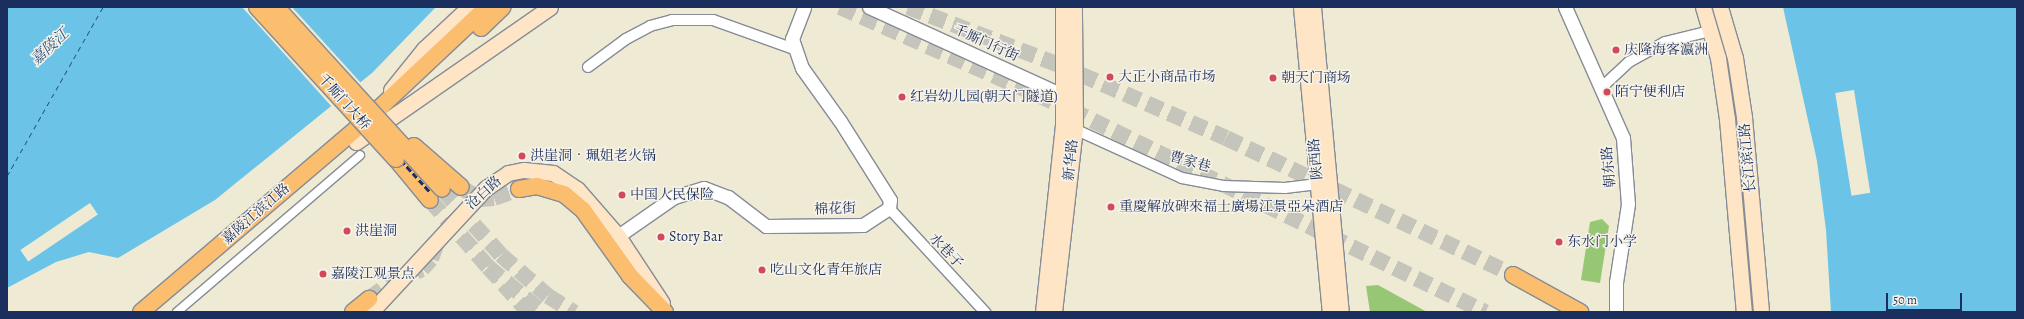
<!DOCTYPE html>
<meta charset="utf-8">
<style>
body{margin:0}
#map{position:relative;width:2024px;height:319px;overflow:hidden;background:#efead3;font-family:Alegreya,"Noto Serif SC",serif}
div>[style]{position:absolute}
.green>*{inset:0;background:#97c675}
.water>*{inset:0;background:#6bc4e8}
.pier>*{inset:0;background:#efead3;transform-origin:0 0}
.ferry>*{height:1px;margin-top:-0.5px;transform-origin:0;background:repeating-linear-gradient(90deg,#2f5480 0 5px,transparent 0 9px)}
.secondary-tunnel>*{height:15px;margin-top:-7.5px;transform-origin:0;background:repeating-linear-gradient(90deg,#c5c5bc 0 15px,transparent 0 23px)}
.primary-tunnel>*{height:16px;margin-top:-8px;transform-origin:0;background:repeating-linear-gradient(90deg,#c5c5bc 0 16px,transparent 0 24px)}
.roads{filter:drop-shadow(1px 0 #858c98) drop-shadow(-1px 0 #858c98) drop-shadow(0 1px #858c98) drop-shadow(0 -1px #858c98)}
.pedestrian>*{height:8px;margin:-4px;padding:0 4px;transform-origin:4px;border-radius:4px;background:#fff}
.minor>*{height:10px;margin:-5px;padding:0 5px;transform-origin:5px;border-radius:5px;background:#fff}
.tertiary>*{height:13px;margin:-6.5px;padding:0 6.5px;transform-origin:6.5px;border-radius:6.5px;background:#fff}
.secondary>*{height:15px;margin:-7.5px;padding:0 7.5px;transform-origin:7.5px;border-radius:7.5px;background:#fde5c5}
.primary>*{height:16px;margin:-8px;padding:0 8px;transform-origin:8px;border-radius:8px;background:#fbbd6e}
.rail>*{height:3px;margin-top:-1.5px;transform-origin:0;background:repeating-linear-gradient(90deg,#1b2f5e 0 6px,transparent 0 9px)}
.bridges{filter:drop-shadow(1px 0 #858c98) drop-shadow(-1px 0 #858c98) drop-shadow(0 1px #858c98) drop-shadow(0 -1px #858c98)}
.primary-bridge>*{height:16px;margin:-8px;padding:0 8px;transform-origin:8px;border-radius:8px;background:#fbbd6e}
.dots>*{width:11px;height:11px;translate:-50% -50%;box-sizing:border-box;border:2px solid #f7f3e8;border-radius:50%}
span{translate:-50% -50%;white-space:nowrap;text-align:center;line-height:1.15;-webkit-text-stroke:3px #f7f3e8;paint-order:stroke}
.street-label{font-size:14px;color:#1b2f5e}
.poi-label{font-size:14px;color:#1b2f5e}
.left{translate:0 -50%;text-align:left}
.water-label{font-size:15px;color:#2f5480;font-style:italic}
.frame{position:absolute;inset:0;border:8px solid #1b2f5e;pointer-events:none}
.scale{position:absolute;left:1886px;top:293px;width:76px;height:18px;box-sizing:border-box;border:2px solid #1b2f5e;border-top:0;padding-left:5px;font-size:12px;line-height:14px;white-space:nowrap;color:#1b2f5e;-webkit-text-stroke:3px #f7f3e8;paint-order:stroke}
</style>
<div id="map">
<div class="green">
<i style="clip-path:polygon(1602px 219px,1609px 226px,1600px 283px,1581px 280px,1590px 222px)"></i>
<i style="clip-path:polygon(1378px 285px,1427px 312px,1370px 312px,1366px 286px)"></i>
</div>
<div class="water">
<i style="clip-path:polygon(7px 7px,436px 7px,372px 73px,215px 200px,118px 258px,89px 252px,56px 262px,7px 288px)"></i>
<i style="clip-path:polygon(1783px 7px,2017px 7px,2017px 312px,1831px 312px,1826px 230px,1817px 161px)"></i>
</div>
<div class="pier">
<i style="clip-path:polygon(242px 7px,292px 7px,362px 84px,332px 107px)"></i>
<i style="left:1854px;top:90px;width:104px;height:19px;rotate:81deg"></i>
<i style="left:90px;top:203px;width:14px;height:84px;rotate:56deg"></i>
</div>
<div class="ferry">
<i style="left:7px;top:176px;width:194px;rotate:-60.4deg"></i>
</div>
<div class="secondary-tunnel">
<i style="left:488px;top:267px;width:60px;rotate:48.4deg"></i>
</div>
<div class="primary-tunnel">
<i style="left:840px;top:7px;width:253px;rotate:24deg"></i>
<i style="left:1071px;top:110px;width:461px;rotate:26deg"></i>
<i style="left:908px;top:7px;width:162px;rotate:21deg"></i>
<i style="left:1059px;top:65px;width:182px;rotate:23.6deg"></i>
<i style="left:1226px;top:138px;width:318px;rotate:25.5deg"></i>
<i style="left:461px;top:187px;width:22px;rotate:34deg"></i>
<i style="left:479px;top:199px;width:15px;rotate:-4deg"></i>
<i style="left:494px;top:198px;width:27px;rotate:-20deg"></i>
<i style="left:442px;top:189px;width:89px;rotate:48.2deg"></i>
<i style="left:501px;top:255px;width:62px;rotate:41.1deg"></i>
<i style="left:548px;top:296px;width:31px;rotate:32deg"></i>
<i style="left:430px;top:200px;width:89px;rotate:49.1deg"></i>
<i style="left:488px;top:267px;width:70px;rotate:39.8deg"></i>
<i style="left:369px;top:299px;width:31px;rotate:-37deg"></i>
<i style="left:394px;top:280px;width:30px;rotate:-21deg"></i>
<i style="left:422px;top:269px;width:13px;rotate:-48deg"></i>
<i style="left:431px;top:259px;width:23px;rotate:-70deg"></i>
</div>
<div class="roads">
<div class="pedestrian">
<i style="left:177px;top:312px;width:241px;rotate:-40.6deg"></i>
</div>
<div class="minor">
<i style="left:588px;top:67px;width:47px;rotate:-36.4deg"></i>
<i style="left:626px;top:39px;width:27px;rotate:-28deg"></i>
<i style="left:650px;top:26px;width:23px;rotate:-15deg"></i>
<i style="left:672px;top:20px;width:41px"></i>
<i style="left:713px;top:20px;width:86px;rotate:19.7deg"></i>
<i style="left:1601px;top:88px;width:38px;rotate:-43deg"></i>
<i style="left:1629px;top:62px;width:41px;rotate:-29.1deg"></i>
<i style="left:1665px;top:42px;width:46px;rotate:-13.7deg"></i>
<i style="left:1070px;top:127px;width:123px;rotate:24.5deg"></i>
<i style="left:1182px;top:178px;width:43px;rotate:10.8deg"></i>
<i style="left:1224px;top:186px;width:61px;rotate:1.9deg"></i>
<i style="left:1285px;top:188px;width:33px;rotate:-7deg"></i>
<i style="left:889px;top:208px;width:142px;rotate:47.3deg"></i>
</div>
<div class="tertiary">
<i style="left:869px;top:7px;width:222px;rotate:24.5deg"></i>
<i style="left:1565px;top:7px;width:143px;rotate:66.1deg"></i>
<i style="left:1623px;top:138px;width:66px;rotate:85.7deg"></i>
<i style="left:1628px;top:204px;width:79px;rotate:98.7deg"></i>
<i style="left:1616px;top:282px;width:30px;rotate:90deg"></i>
<i style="left:618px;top:236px;width:68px;rotate:-34.9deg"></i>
<i style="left:674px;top:197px;width:31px;rotate:-17deg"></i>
<i style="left:704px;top:188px;width:26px;rotate:21deg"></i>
<i style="left:728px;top:197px;width:48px;rotate:37.3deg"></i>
<i style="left:766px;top:226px;width:97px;rotate:-0.6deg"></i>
<i style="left:863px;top:225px;width:31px;rotate:-33deg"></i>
<i style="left:889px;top:208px;width:8px;rotate:-83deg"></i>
<i style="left:890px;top:200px;width:93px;rotate:-122.3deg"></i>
<i style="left:840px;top:121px;width:65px;rotate:-125.6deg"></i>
<i style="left:802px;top:68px;width:31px;rotate:-109deg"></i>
<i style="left:792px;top:39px;width:34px;rotate:-69deg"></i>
</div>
<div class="secondary">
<i style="left:1301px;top:7px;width:306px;rotate:84.6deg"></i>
<i style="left:1313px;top:7px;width:306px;rotate:84.8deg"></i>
<i style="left:1703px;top:7px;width:53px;rotate:73.6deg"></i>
<i style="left:1718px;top:58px;width:62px;rotate:81.6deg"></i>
<i style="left:1727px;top:119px;width:194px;rotate:85deg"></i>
<i style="left:1720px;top:7px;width:53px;rotate:73.6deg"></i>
<i style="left:1735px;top:58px;width:60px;rotate:81.3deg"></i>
<i style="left:1744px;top:117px;width:196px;rotate:85deg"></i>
<i style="left:391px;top:90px;width:53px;rotate:-51.2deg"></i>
<i style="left:424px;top:49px;width:62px;rotate:-43deg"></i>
<i style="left:356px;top:142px;width:236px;rotate:-34.8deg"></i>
<i style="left:371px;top:312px;width:169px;rotate:-47.2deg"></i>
<i style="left:486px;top:188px;width:27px;rotate:-34deg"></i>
<i style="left:508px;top:173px;width:16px;rotate:-11deg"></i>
<i style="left:524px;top:170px;width:29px;rotate:6deg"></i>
<i style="left:553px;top:173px;width:29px;rotate:34deg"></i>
<i style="left:577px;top:189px;width:62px;rotate:48.9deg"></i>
<i style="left:618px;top:236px;width:80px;rotate:56.7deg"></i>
<i style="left:1043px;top:312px;width:189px;rotate:-83.9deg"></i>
<i style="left:1063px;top:124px;width:117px;rotate:-90deg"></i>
<i style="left:1054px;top:312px;width:184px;rotate:-83.5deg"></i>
<i style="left:1075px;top:129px;width:122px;rotate:-90.5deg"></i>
</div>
<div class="primary">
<i style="left:481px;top:28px;width:30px;rotate:-44deg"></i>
<i style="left:396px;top:159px;width:53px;rotate:50.3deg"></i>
<i style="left:519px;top:189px;width:18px;rotate:-9deg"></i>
<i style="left:537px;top:186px;width:28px;rotate:17deg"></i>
<i style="left:564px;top:194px;width:25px;rotate:40deg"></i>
<i style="left:583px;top:210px;width:81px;rotate:54.5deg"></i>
<i style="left:630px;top:276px;width:50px;rotate:45.8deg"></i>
<i style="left:1513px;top:275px;width:77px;rotate:28.9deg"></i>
<i style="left:141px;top:312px;width:302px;rotate:-40.4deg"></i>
<i style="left:371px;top:116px;width:159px;rotate:-43.2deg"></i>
<i style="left:353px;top:312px;width:21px;rotate:-39deg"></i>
</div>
</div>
<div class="rail">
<i style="left:261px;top:7px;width:251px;rotate:47.6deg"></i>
<i style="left:270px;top:7px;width:244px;rotate:47.5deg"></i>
</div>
<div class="bridges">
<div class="primary-bridge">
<i style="left:257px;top:7px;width:206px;rotate:47.6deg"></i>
<i style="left:276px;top:7px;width:246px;rotate:47.6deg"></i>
<i style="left:414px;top:146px;width:62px;rotate:41.1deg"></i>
</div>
</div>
<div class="dots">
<i style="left:1616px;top:50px;background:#d1495b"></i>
<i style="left:1110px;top:77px;background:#d1495b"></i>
<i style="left:1273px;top:78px;background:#d1495b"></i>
<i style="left:1607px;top:92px;background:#d1495b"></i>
<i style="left:902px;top:97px;background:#d1495b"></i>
<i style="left:522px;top:156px;background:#d1495b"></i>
<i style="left:622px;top:195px;background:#d1495b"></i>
<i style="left:1111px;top:207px;background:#d1495b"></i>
<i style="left:347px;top:231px;background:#d1495b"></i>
<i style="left:661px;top:237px;background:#d1495b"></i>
<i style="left:1559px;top:242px;background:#d1495b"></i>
<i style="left:762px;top:270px;background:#d1495b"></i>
<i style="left:323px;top:274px;background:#d1495b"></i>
</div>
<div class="street-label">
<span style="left:986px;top:43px;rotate:24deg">千厮门行街</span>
<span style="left:344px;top:102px;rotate:48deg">千厮门大桥</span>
<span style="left:1748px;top:158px;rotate:-95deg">长江滨江路</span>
<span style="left:1316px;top:159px;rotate:-95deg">陕西路</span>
<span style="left:1071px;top:160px;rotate:-84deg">新华路</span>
<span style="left:1190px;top:162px;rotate:16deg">曹家巷</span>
<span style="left:1609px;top:167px;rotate:-95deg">朝东路</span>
<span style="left:484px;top:193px;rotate:-42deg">沧白路</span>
<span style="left:835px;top:209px;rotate:-2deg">棉花街</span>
<span style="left:256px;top:214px;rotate:-41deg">嘉陵江滨江路</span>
<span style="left:946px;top:251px;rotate:46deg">水巷子</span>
</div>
<div class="poi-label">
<span class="left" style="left:1624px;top:50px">庆隆海客瀛洲</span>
<span class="left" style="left:1118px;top:77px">大正小商品市场</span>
<span class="left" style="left:1281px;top:78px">朝天门商场</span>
<span class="left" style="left:1615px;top:92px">陌宁便利店</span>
<span class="left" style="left:910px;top:97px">红岩幼儿园(朝天门隧道)</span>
<span class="left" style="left:530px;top:156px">洪崖洞‧珮姐老火锅</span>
<span class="left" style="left:630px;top:195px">中国人民保险</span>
<span class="left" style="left:1119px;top:207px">重慶解放碑來福士廣場江景亞朵酒店</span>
<span class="left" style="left:355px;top:231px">洪崖洞</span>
<span class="left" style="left:669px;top:237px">Story Bar</span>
<span class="left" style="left:1567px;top:242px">东水门小学</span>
<span class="left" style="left:770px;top:270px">吃山文化青年旅店</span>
<span class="left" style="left:331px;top:274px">嘉陵江观景点</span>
</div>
<div class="water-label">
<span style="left:50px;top:47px;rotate:-43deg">嘉陵江</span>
</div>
<div class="frame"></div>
<div class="scale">50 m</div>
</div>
